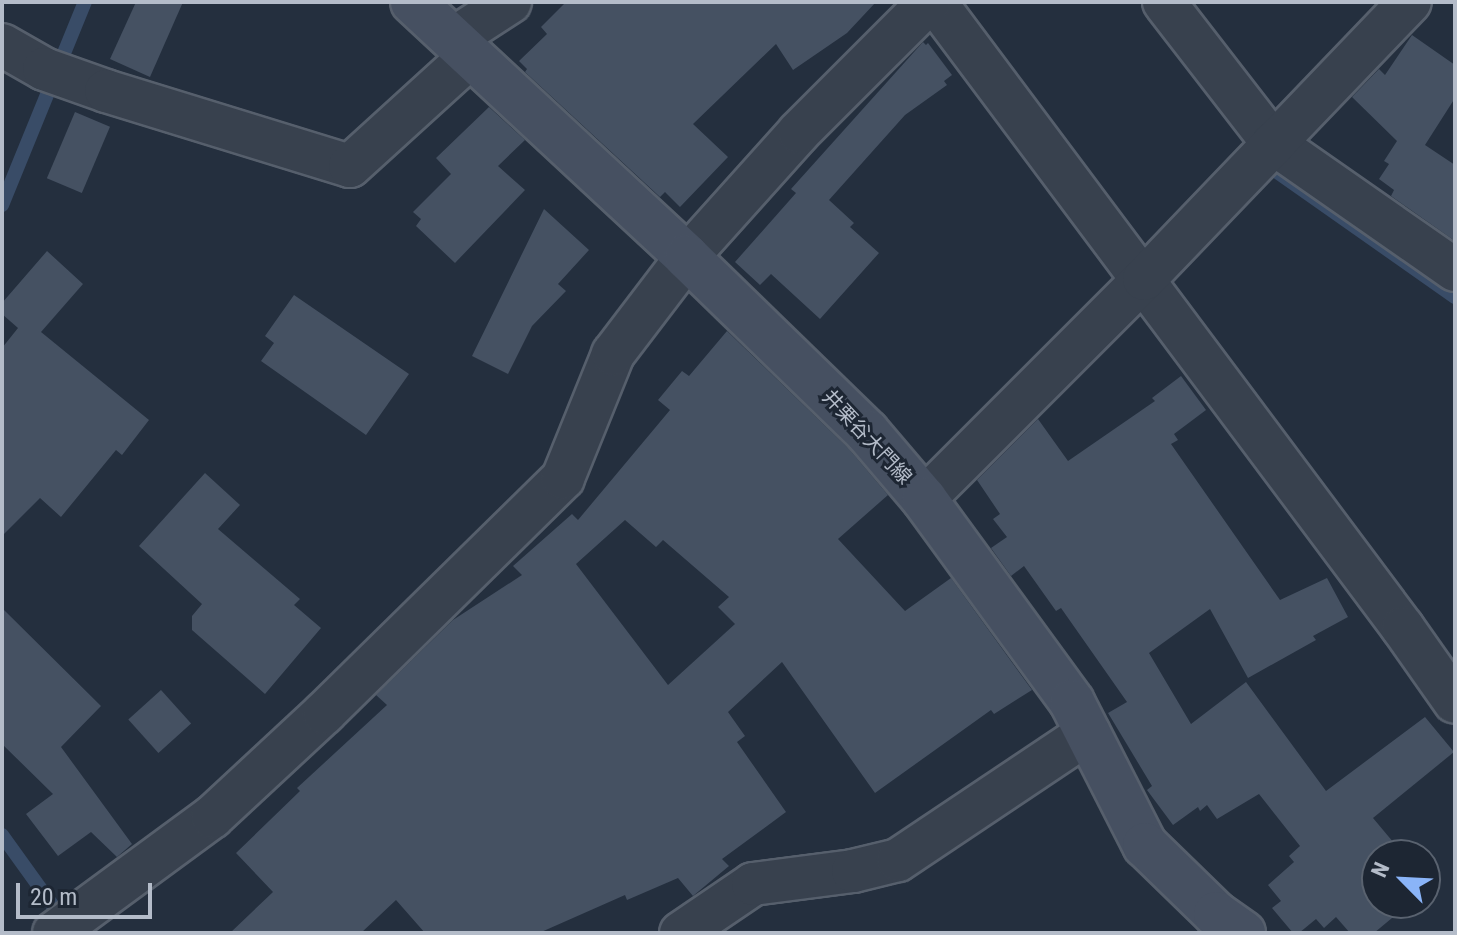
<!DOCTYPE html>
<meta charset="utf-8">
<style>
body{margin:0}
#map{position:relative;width:1457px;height:935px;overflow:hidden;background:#242f3e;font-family:"Roboto Condensed","Noto Sans JP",sans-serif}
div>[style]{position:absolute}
.stream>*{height:14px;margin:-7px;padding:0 7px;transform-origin:7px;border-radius:7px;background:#394c67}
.building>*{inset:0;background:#455162;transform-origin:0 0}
.roads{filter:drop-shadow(2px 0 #565f6c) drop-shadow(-2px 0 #565f6c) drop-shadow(0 2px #565f6c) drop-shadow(0 -2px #565f6c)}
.street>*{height:42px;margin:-21px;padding:0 21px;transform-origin:21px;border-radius:21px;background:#38414e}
.secondary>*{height:44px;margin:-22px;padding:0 22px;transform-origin:22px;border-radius:22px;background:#465061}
span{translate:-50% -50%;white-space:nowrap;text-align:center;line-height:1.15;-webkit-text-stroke:6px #1d2633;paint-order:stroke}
.street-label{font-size:20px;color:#b4bcc9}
.frame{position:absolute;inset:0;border:4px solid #b4bcc9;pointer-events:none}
.north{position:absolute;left:1361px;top:839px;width:80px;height:80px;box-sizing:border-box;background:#1d2633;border:2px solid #59626f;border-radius:50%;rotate:294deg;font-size:22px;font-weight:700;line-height:32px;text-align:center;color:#b4bcc9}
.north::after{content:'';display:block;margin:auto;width:28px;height:36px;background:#8ab4f8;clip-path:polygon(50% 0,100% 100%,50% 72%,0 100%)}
.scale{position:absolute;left:16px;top:883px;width:136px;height:36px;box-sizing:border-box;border:4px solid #b4bcc9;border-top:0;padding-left:10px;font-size:24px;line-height:28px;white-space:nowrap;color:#b4bcc9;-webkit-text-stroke:6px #1d2633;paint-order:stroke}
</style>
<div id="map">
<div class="stream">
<i style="left:1264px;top:160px;width:9px;rotate:49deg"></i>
<i style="left:1270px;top:167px;width:226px;rotate:35.1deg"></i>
<i style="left:2px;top:205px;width:219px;rotate:-67.8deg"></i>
<i style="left:2px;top:835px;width:105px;rotate:54.3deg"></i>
</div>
<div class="building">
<i style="clip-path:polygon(136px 2px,183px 2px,150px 77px,110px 59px)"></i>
<i style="clip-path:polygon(566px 2px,876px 2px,847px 33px,793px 70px,776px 44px,693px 124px,728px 157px,680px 207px,665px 192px,660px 197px,525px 72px,527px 69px,519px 61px,547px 34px,541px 27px)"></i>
<i style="clip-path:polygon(1412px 35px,1455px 65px,1455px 98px,1425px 145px,1455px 165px,1455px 241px,1391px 196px,1394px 190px,1379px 179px,1389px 164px,1384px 161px,1397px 141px,1352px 97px,1379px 69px,1385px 75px)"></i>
<i style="clip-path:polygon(923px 42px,926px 45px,928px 43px,952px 75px,944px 81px,947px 85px,905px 115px,829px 200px,854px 223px,850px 227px,879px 253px,820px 319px,771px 274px,760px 285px,735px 262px,796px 193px,791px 189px)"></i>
<i style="clip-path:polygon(489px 107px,525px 140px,498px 166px,525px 190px,455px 263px,416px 226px,421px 219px,413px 212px,451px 174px,436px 158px)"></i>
<i style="left:75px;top:112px;width:38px;height:72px;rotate:23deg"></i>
<i style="clip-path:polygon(544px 209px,589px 250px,558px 284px,566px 291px,532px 326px,508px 374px,472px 356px)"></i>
<i style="clip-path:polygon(47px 251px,83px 284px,41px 332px,149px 420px,122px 455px,116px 450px,61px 517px,40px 498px,2px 536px,2px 348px,18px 328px,2px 314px,2px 303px)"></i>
<i style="clip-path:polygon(294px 295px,409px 374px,366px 435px,261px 361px,274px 343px,265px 336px)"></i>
<i style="clip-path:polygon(evenodd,727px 331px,849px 449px,888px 495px,838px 539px,905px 611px,951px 578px,1032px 690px,994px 714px,991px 710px,875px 793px,782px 662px,728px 712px,745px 736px,737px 742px,786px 812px,722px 859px,729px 866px,693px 896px,678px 878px,627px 900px,625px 895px,539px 933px,425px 933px,396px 900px,361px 933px,230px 933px,273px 892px,236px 853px,300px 791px,297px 788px,387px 705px,376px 695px,453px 620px,522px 575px,513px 566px,572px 514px,578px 520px,670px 410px,658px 400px,682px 371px,689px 376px,727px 331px,625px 520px,656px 547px,663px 540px,729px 597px,718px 607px,735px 624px,668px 685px,576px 564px,625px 520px)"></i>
<i style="clip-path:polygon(1181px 376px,1206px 410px,1174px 434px,1178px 440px,1171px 444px,1280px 600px,1327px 578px,1348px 617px,1313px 636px,1316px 640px,1248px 678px,1210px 609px,1149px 653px,1191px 724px,1246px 682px,1326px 791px,1425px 717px,1454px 752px,1373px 818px,1404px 855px,1377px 855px,1377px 903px,1410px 903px,1374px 933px,1350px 933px,1336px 917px,1324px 928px,1316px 919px,1299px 933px,1293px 933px,1272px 908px,1281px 901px,1268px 885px,1294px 862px,1289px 856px,1300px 846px,1259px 794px,1217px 819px,1207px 805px,1200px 811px,1198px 807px,1173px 825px,1147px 790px,1152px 786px,1108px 713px,1127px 702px,1061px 608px,1056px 611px,1024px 566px,1011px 576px,991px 548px,1007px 537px,993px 519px,1000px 514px,977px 480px,1038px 419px,1068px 461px,1155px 401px,1152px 398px)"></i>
<i style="clip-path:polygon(205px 473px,240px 505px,218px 529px,300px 599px,294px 605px,321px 628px,265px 694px,192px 630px,192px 616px,202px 604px,139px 546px)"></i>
<i style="clip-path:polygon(2px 608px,101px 706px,61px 747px,132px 844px,117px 857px,91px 832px,58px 856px,26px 814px,53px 794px,2px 744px)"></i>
<i style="left:161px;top:690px;width:45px;height:44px;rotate:48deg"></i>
</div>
<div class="roads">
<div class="street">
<i style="left:935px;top:2px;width:782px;rotate:53.22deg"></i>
<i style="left:1403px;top:628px;width:90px;rotate:54.9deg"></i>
<i style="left:1164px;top:2px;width:178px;rotate:52.3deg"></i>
<i style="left:1273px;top:143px;width:222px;rotate:34.9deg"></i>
<i style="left:453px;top:39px;width:68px;rotate:-33deg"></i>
<i style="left:2px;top:45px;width:48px;rotate:29.7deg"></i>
<i style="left:44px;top:69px;width:66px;rotate:19.5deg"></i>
<i style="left:106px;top:91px;width:255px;rotate:17.1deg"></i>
<i style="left:350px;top:166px;width:164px;rotate:-42.3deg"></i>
<i style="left:924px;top:499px;width:311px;rotate:-45deg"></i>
<i style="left:1144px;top:279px;width:384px;rotate:-46.2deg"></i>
<i style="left:54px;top:933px;width:196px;rotate:-36.3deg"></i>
<i style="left:212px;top:817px;width:153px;rotate:-42.9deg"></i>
<i style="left:324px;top:713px;width:335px;rotate:-44.5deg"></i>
<i style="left:563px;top:478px;width:134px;rotate:-68deg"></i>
<i style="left:613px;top:354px;width:122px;rotate:-52.7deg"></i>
<i style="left:687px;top:257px;width:168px;rotate:-48.1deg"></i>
<i style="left:799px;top:132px;width:184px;rotate:-45deg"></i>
<i style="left:681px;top:933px;width:87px;rotate:-34.2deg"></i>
<i style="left:753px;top:884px;width:101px;rotate:-7.4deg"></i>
<i style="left:853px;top:871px;width:46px;rotate:-13.7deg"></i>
<i style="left:898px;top:860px;width:229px;rotate:-33.8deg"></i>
</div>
<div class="secondary">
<i style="left:413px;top:2px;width:374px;rotate:42.9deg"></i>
<i style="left:687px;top:257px;width:251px;rotate:44.2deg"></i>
<i style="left:867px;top:432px;width:88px;rotate:49.6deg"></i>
<i style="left:924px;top:499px;width:251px;rotate:53.9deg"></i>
<i style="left:1072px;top:702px;width:161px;rotate:63deg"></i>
<i style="left:1145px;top:845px;width:99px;rotate:44.2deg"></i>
<i style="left:1216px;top:914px;width:33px;rotate:35deg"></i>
</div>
</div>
<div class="street-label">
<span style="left:867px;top:437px;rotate:47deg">井栗谷大門線</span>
</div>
<div class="frame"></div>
<div class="north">N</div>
<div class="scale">20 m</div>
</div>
